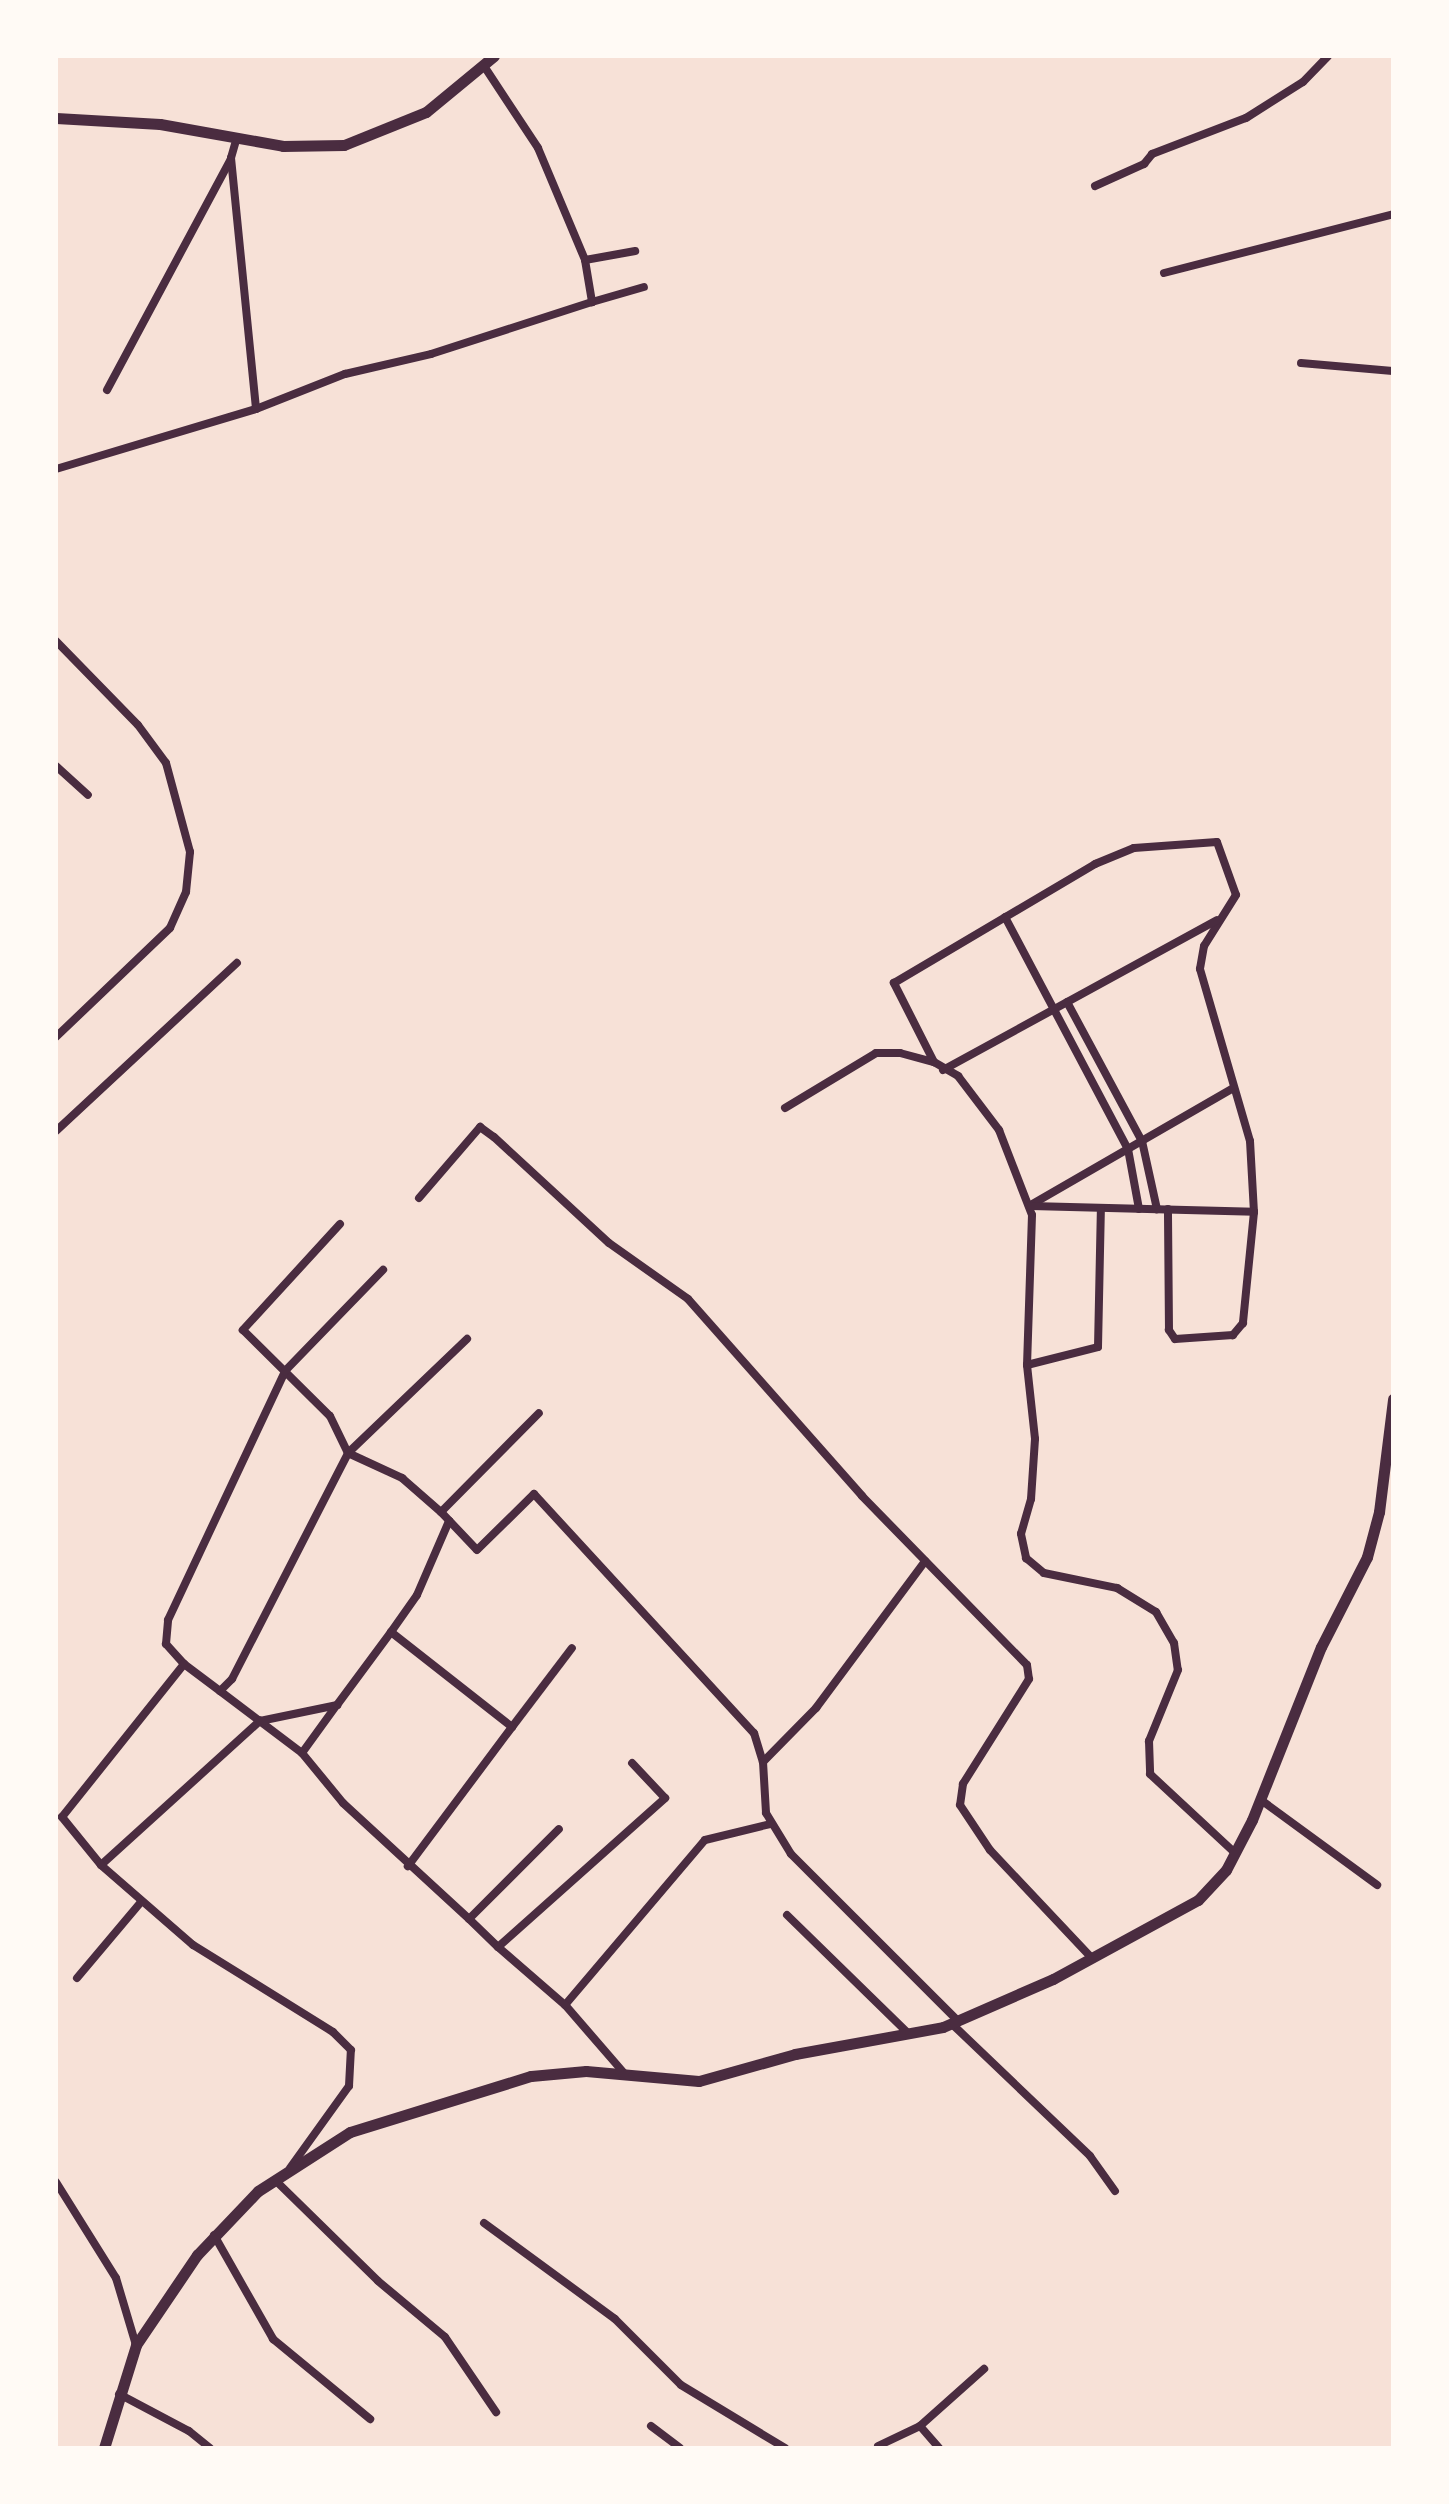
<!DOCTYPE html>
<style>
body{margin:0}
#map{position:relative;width:1449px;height:2504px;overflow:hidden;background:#f7e1d7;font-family:"Alegreya Sans",sans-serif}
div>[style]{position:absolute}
.minor>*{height:8px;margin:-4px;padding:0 4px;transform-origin:4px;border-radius:4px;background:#4a2c40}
.tertiary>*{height:11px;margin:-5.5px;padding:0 5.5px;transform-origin:5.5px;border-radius:5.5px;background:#4a2c40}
span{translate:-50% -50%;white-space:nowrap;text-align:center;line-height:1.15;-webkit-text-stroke:7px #fffaf5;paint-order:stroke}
.frame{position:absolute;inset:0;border:58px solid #fffaf5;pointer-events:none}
</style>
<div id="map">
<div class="minor">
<i style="left:484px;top:66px;width:98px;rotate:56.6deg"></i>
<i style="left:538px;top:148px;width:121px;rotate:67.2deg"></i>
<i style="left:585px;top:260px;width:43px;rotate:80.5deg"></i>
<i style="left:592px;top:302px;width:54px;rotate:-16.1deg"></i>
<i style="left:237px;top:137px;width:22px;rotate:106deg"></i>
<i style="left:231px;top:158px;width:252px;rotate:84.3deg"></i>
<i style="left:1095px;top:186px;width:54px;rotate:-24.2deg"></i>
<i style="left:1144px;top:164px;width:13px;rotate:-51deg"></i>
<i style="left:1152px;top:154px;width:101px;rotate:-21deg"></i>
<i style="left:1246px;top:118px;width:67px;rotate:-32.3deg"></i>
<i style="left:1303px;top:82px;width:36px;rotate:-46deg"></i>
<i style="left:585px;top:260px;width:51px;rotate:-10.2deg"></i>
<i style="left:1164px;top:273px;width:236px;rotate:-14.4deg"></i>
<i style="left:1301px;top:363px;width:92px;rotate:5deg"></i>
<i style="left:107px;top:390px;width:262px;rotate:-61.8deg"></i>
<i style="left:56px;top:469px;width:209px;rotate:-16.7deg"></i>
<i style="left:256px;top:409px;width:96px;rotate:-21.5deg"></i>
<i style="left:345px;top:374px;width:88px;rotate:-13.1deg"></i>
<i style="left:431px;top:354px;width:169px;rotate:-17.9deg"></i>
<i style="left:56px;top:641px;width:117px;rotate:45.7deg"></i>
<i style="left:138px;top:725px;width:47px;rotate:53.6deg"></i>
<i style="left:166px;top:763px;width:92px;rotate:74.9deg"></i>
<i style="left:190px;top:852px;width:40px;rotate:95.7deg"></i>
<i style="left:186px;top:892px;width:39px;rotate:114deg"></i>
<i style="left:170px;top:928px;width:158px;rotate:136.3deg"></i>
<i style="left:56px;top:766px;width:43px;rotate:42.2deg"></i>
<i style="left:1005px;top:917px;width:263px;rotate:62.1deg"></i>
<i style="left:1128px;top:1149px;width:61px;rotate:79.6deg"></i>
<i style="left:1067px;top:1002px;width:158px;rotate:61.7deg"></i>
<i style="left:1142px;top:1141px;width:70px;rotate:77.6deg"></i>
<i style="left:934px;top:1062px;width:89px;rotate:-116.9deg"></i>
<i style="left:894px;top:983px;width:234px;rotate:-30.6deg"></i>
<i style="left:1095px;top:864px;width:42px;rotate:-22.3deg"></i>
<i style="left:1134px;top:848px;width:83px;rotate:-4.1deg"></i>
<i style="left:1217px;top:842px;width:56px;rotate:70.3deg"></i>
<i style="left:1236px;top:895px;width:60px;rotate:122.1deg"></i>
<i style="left:1204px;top:946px;width:23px;rotate:100deg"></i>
<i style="left:1200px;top:969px;width:179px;rotate:73.8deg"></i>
<i style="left:1250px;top:1141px;width:71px;rotate:86.8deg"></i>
<i style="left:1254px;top:1212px;width:112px;rotate:95.7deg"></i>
<i style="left:1243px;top:1323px;width:16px;rotate:130deg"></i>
<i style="left:1233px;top:1335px;width:58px;rotate:176.1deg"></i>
<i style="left:1175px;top:1339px;width:11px;rotate:-124deg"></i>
<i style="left:1169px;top:1330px;width:121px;rotate:-90.5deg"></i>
<i style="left:943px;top:1070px;width:312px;rotate:-28.7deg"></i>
<i style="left:785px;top:1108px;width:106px;rotate:-31.1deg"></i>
<i style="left:876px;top:1053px;width:24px"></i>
<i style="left:900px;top:1053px;width:35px;rotate:15deg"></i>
<i style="left:934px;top:1062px;width:28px;rotate:30deg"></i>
<i style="left:958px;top:1076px;width:68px;rotate:52.8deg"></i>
<i style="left:999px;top:1130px;width:91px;rotate:68.8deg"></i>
<i style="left:1032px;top:1215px;width:150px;rotate:91.9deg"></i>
<i style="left:1027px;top:1365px;width:74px;rotate:83.8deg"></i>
<i style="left:1035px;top:1439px;width:60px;rotate:93.8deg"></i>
<i style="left:1031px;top:1499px;width:36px;rotate:106deg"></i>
<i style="left:1021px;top:1534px;width:25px;rotate:78deg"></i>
<i style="left:1026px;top:1558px;width:23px;rotate:40deg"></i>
<i style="left:1044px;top:1573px;width:75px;rotate:11.6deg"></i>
<i style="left:1117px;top:1588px;width:46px;rotate:31.6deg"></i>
<i style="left:1156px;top:1612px;width:36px;rotate:60deg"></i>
<i style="left:1174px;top:1643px;width:27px;rotate:82deg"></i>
<i style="left:1178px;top:1670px;width:77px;rotate:112.2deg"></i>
<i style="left:1149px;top:1741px;width:33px;rotate:88deg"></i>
<i style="left:1150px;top:1774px;width:113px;rotate:42.9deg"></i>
<i style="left:56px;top:1131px;width:247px;rotate:-42.9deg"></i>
<i style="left:419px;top:1198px;width:94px;rotate:-49.3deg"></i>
<i style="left:480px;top:1127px;width:17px;rotate:36deg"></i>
<i style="left:494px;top:1137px;width:156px;rotate:42.7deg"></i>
<i style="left:609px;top:1243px;width:97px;rotate:35.3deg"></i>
<i style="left:688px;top:1299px;width:263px;rotate:48.5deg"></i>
<i style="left:862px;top:1496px;width:236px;rotate:45.7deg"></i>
<i style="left:1027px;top:1665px;width:14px;rotate:82deg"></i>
<i style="left:1029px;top:1679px;width:124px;rotate:122.2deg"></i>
<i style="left:963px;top:1784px;width:21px;rotate:98deg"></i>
<i style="left:960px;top:1805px;width:54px;rotate:56.3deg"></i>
<i style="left:990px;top:1850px;width:147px;rotate:46.7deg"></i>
<i style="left:1029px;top:1206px;width:236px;rotate:-30deg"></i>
<i style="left:1031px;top:1206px;width:223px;rotate:1.5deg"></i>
<i style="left:340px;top:1224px;width:144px;rotate:132.5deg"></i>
<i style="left:243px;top:1330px;width:122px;rotate:44.7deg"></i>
<i style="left:330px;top:1416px;width:41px;rotate:64.1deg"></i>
<i style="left:348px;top:1453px;width:60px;rotate:24.8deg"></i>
<i style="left:402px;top:1478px;width:52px;rotate:41.1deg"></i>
<i style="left:441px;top:1512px;width:139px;rotate:-45.3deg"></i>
<i style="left:1027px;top:1365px;width:73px;rotate:-14.2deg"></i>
<i style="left:1098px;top:1347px;width:139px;rotate:-88.8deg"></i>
<i style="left:441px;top:1512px;width:52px;rotate:46.5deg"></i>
<i style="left:477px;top:1550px;width:80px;rotate:-44.5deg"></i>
<i style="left:534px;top:1494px;width:325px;rotate:47.4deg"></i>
<i style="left:754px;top:1733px;width:30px;rotate:73deg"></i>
<i style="left:763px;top:1762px;width:51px;rotate:86.6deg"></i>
<i style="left:766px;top:1813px;width:48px;rotate:58.6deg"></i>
<i style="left:791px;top:1854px;width:236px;rotate:45deg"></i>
<i style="left:391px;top:1632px;width:45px;rotate:-54.9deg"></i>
<i style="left:417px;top:1595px;width:81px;rotate:-66.6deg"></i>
<i style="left:184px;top:1664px;width:27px;rotate:-132deg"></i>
<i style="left:166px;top:1644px;width:24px;rotate:-85deg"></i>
<i style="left:168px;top:1620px;width:275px;rotate:-64.8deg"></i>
<i style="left:285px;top:1371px;width:141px;rotate:-45.9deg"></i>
<i style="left:220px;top:1691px;width:103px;rotate:37.1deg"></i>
<i style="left:302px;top:1753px;width:58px;rotate:-54.1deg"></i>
<i style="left:512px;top:1727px;width:99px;rotate:-52.8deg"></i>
<i style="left:302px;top:1753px;width:65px;rotate:50.6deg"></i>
<i style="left:343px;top:1803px;width:171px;rotate:42.6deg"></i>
<i style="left:763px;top:1762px;width:76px;rotate:-45.5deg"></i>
<i style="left:816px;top:1708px;width:183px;rotate:-53.4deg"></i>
<i style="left:1261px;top:1800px;width:144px;rotate:36.2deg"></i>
<i style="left:101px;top:1865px;width:215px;rotate:-42.2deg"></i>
<i style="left:260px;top:1721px;width:79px;rotate:-11.7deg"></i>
<i style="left:337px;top:1705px;width:91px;rotate:-53.5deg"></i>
<i style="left:391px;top:1632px;width:154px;rotate:38.1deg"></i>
<i style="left:512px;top:1727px;width:174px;rotate:126.8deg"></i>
<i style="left:787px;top:1915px;width:169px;rotate:44.3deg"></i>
<i style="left:498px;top:1947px;width:40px;rotate:-136deg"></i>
<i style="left:469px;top:1919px;width:127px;rotate:-45deg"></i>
<i style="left:77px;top:1978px;width:99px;rotate:-49.9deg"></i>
<i style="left:565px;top:2005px;width:216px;rotate:-49.7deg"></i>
<i style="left:705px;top:1840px;width:67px;rotate:-13.8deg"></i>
<i style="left:952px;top:2024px;width:191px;rotate:43.7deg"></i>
<i style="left:1090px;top:2156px;width:43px;rotate:54.5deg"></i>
<i style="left:624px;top:2073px;width:90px;rotate:-130.9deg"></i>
<i style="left:565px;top:2005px;width:89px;rotate:-139.1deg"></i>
<i style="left:498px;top:1947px;width:224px;rotate:-41.7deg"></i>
<i style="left:665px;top:1798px;width:48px;rotate:-133.3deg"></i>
<i style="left:290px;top:2168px;width:101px;rotate:-54.3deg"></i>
<i style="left:349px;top:2086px;width:36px;rotate:-87deg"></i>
<i style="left:351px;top:2050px;width:25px;rotate:-135deg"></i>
<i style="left:333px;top:2032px;width:165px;rotate:-148.1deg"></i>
<i style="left:193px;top:1945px;width:122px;rotate:-139deg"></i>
<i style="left:101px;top:1865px;width:62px;rotate:-129.1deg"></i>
<i style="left:62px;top:1817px;width:196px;rotate:-51.4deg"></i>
<i style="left:184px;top:1664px;width:45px;rotate:36.9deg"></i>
<i style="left:220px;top:1691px;width:17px;rotate:-45deg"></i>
<i style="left:232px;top:1679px;width:254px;rotate:-62.8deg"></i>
<i style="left:348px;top:1453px;width:165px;rotate:-43.8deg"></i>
<i style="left:275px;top:2180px;width:144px;rotate:44.4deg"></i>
<i style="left:378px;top:2281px;width:87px;rotate:39.9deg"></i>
<i style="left:445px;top:2337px;width:91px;rotate:55.8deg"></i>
<i style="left:56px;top:2182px;width:113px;rotate:58deg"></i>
<i style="left:116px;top:2278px;width:70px;rotate:73.4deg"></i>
<i style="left:484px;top:2223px;width:162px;rotate:36.2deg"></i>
<i style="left:615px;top:2319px;width:93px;rotate:45deg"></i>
<i style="left:681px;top:2385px;width:122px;rotate:31.2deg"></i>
<i style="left:214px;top:2235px;width:120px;rotate:60.4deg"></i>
<i style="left:273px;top:2339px;width:126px;rotate:39.5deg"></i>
<i style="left:119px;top:2394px;width:79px;rotate:27.9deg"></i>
<i style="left:189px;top:2431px;width:27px;rotate:39deg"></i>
<i style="left:651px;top:2426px;width:36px;rotate:37deg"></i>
<i style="left:920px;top:2426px;width:29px;rotate:49deg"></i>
<i style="left:878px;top:2446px;width:47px;rotate:-25.5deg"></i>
<i style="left:920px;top:2426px;width:86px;rotate:-41.7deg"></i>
</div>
<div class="tertiary">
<i style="left:56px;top:118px;width:104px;rotate:3.3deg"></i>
<i style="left:160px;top:124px;width:125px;rotate:10.1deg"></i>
<i style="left:283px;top:146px;width:61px;rotate:-0.9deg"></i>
<i style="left:344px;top:145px;width:88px;rotate:-21.9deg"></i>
<i style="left:426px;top:112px;width:88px;rotate:-39.5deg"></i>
<i style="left:104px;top:2448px;width:108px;rotate:-72.7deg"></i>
<i style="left:136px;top:2345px;width:109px;rotate:-55.9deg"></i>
<i style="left:197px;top:2255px;width:88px;rotate:-46.4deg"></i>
<i style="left:258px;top:2191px;width:109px;rotate:-32.7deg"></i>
<i style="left:350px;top:2132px;width:189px;rotate:-17.2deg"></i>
<i style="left:531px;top:2076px;width:55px;rotate:-5.2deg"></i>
<i style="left:586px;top:2071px;width:113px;rotate:5.1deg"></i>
<i style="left:699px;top:2081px;width:100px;rotate:-15.7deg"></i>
<i style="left:795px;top:2054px;width:150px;rotate:-10.3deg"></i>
<i style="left:943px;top:2027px;width:120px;rotate:-23.6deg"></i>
<i style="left:1053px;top:1979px;width:165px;rotate:-28.6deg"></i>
<i style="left:1198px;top:1900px;width:41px;rotate:-47deg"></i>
<i style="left:1226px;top:1870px;width:56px;rotate:-62.5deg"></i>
<i style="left:1252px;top:1820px;width:186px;rotate:-68.3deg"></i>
<i style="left:1321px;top:1647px;width:101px;rotate:-62.9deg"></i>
<i style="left:1367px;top:1557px;width:47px;rotate:-75.1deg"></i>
<i style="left:1379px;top:1512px;width:114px;rotate:-82.9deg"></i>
</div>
<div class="frame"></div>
</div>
